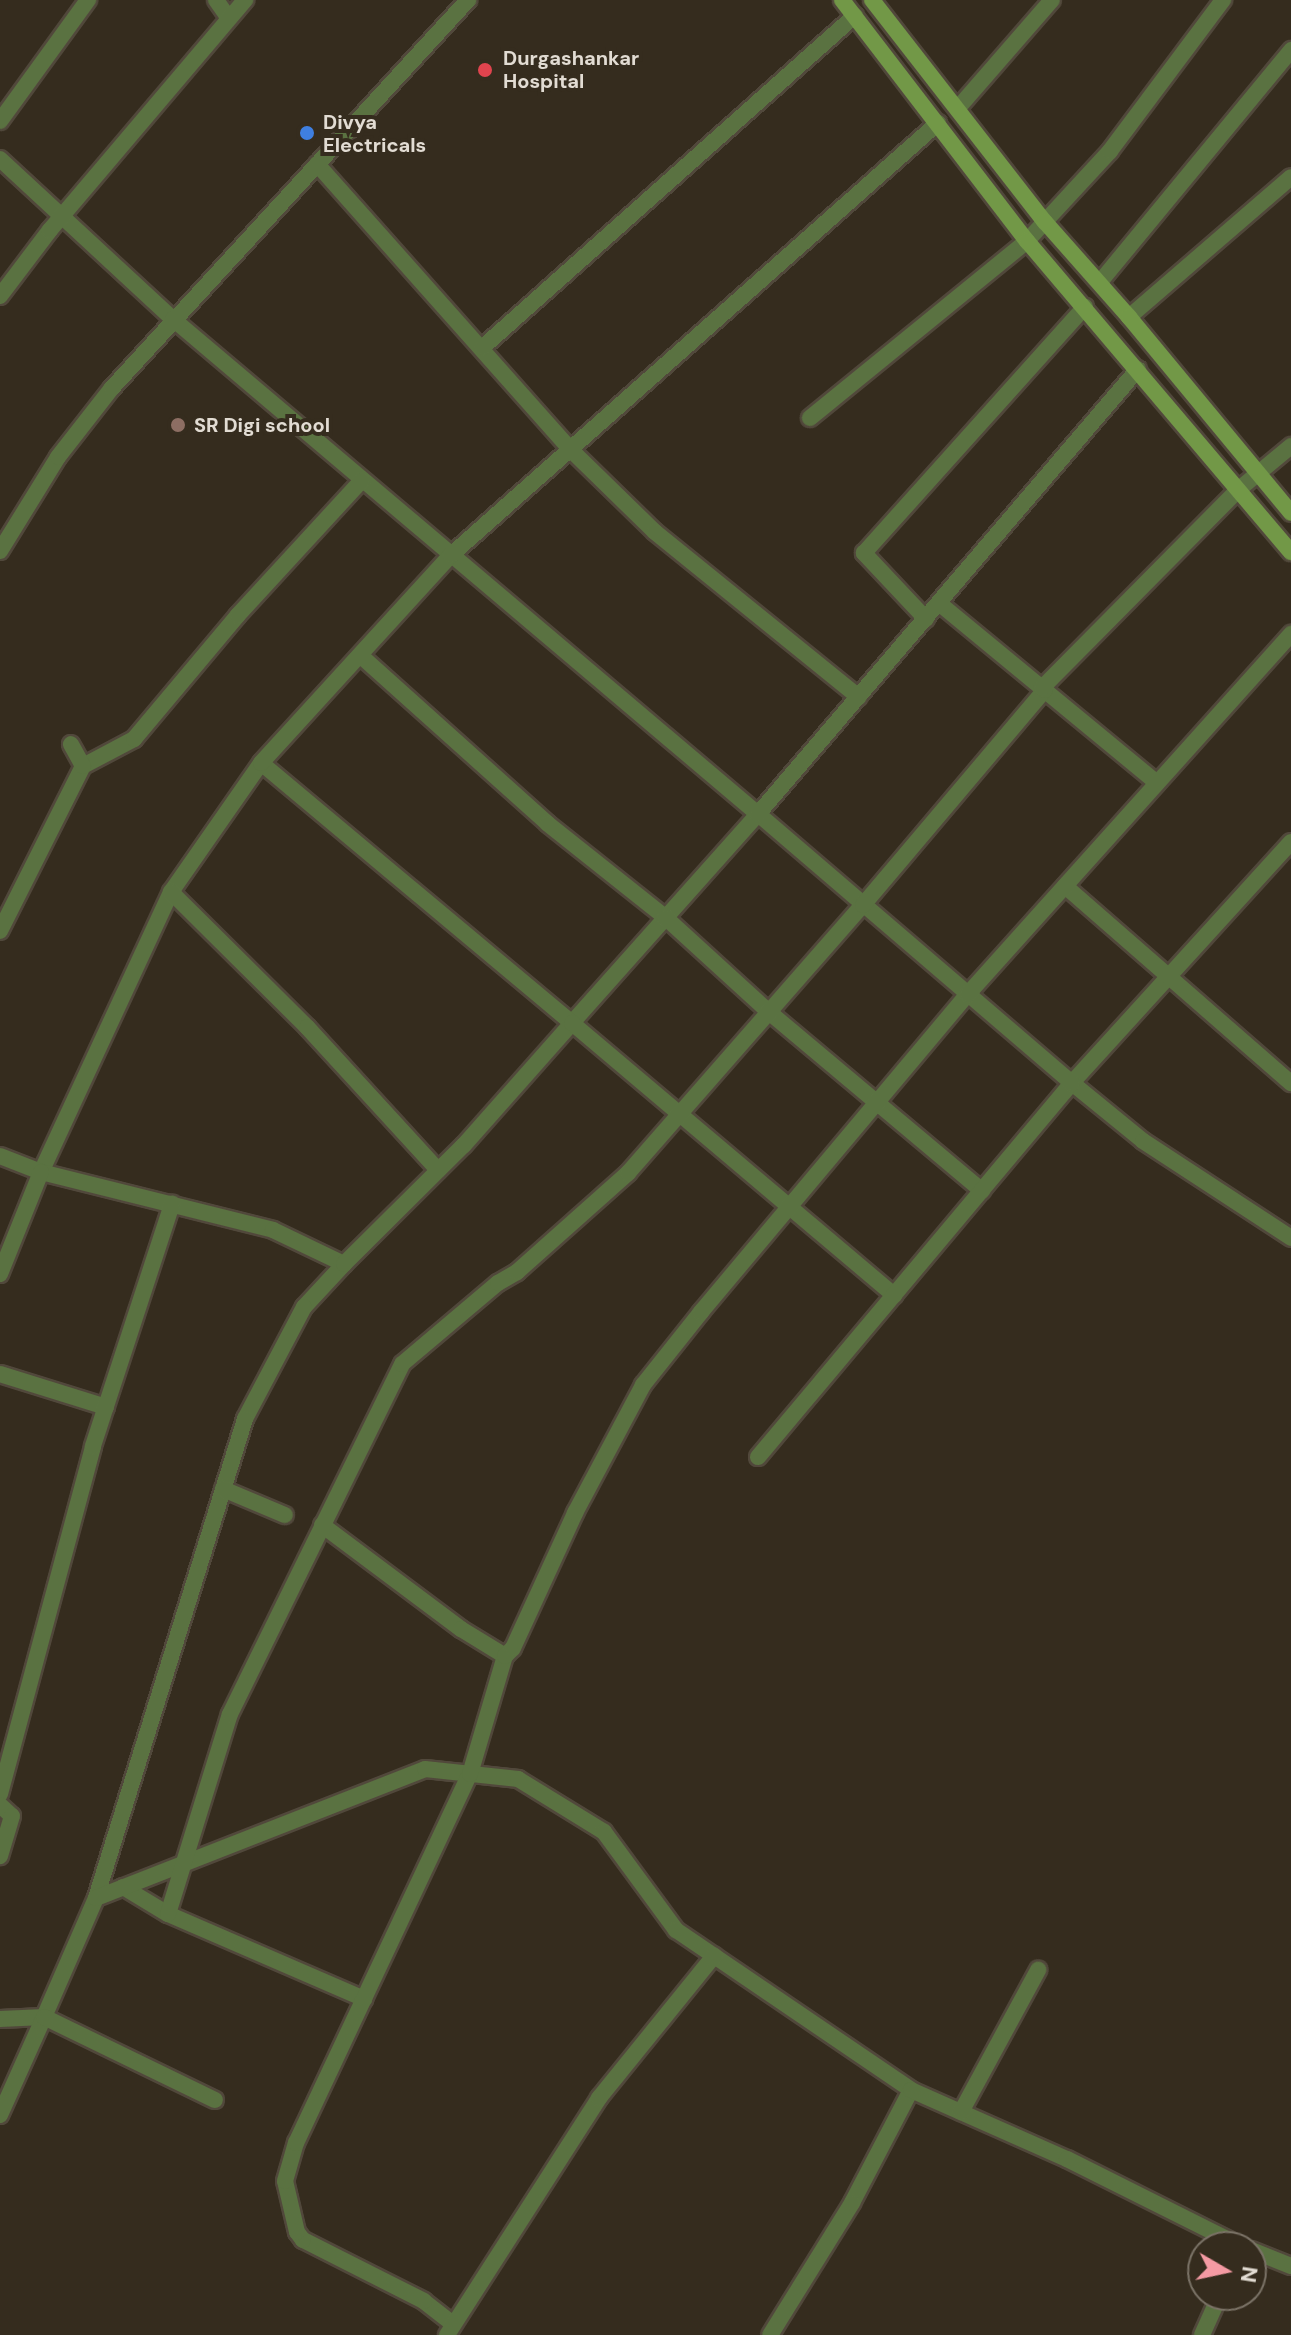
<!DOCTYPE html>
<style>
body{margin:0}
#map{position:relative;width:1291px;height:2335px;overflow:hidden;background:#352c1e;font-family:"DM Sans",sans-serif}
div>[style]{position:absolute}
.roads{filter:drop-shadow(2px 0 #51483b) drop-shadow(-2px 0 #51483b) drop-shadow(0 2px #51483b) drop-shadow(0 -2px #51483b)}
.street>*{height:16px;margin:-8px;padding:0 8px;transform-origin:8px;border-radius:8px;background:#5a7241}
.secondary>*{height:16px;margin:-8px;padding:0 8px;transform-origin:8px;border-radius:8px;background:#729847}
.dots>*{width:22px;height:22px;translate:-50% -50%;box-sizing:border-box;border:4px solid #352c1e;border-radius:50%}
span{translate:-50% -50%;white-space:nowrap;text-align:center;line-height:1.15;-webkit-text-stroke:8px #352c1e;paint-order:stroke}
.poi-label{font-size:20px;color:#e2dcd3;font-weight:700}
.left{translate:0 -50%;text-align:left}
.north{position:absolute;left:1187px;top:2231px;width:80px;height:80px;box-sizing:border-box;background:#352c1e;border:2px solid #7a7266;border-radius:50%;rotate:99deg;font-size:22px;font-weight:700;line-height:32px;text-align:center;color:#e2dcd3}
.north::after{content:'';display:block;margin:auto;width:28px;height:36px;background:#f49aa3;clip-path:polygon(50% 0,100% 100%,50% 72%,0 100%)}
</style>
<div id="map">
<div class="roads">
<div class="street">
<i style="left:216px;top:0;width:21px;rotate:55deg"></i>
<i style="left:958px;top:108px;width:143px;rotate:-49deg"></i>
<i style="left:0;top:121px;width:150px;rotate:-54deg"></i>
<i style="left:0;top:159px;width:236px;rotate:42.8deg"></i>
<i style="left:173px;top:319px;width:766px;rotate:40.24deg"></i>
<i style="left:758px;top:814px;width:280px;rotate:131.7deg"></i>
<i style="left:572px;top:1023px;width:405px;rotate:-140.1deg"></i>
<i style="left:261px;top:763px;width:157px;rotate:124.9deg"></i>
<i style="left:171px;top:892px;width:309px;rotate:114.9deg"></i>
<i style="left:41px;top:1172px;width:239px;rotate:14deg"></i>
<i style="left:273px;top:1230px;width:79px;rotate:25.6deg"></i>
<i style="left:344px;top:1264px;width:59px;rotate:132.9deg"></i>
<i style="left:304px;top:1307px;width:127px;rotate:117.8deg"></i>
<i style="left:245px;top:1419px;width:502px;rotate:107.28deg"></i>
<i style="left:96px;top:1898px;width:130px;rotate:113.6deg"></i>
<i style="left:44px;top:2017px;width:44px;rotate:177.4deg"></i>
<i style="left:317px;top:164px;width:383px;rotate:48.4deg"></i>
<i style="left:571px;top:450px;width:117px;rotate:44.3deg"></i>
<i style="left:655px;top:532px;width:262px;rotate:39deg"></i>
<i style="left:1100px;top:282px;width:301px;rotate:-50.5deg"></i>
<i style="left:0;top:296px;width:83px;rotate:-52.9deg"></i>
<i style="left:50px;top:230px;width:302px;rotate:-49.7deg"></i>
<i style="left:1129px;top:317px;width:214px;rotate:-40.8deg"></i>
<i style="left:483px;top:347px;width:498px;rotate:-41.7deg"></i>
<i style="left:810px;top:418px;width:280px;rotate:-39.2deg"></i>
<i style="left:1027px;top:241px;width:122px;rotate:-47.3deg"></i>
<i style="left:1110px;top:151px;width:189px;rotate:-53.2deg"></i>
<i style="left:0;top:551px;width:110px;rotate:-58.3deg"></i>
<i style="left:58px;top:457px;width:88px;rotate:-52deg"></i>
<i style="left:112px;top:388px;width:527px;rotate:-47.46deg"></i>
<i style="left:940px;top:604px;width:281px;rotate:39.5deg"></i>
<i style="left:926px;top:619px;width:91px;rotate:-133.2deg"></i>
<i style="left:864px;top:553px;width:331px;rotate:-48.1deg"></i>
<i style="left:361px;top:656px;width:251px;rotate:41.9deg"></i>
<i style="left:548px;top:824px;width:151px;rotate:38.5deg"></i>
<i style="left:666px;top:918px;width:139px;rotate:42.4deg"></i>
<i style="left:769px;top:1012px;width:278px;rotate:40deg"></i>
<i style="left:261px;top:763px;width:282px;rotate:-47.6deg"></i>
<i style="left:451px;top:555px;width:651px;rotate:-41.58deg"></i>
<i style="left:83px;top:766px;width:58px;rotate:-27.9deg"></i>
<i style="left:134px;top:739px;width:162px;rotate:-50deg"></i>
<i style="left:238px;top:615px;width:183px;rotate:-47.4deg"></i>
<i style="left:1291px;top:842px;width:326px;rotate:132.3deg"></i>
<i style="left:1072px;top:1083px;width:92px;rotate:39.2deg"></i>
<i style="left:1143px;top:1141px;width:177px;rotate:33.2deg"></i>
<i style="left:1065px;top:886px;width:300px;rotate:41.1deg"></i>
<i style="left:171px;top:892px;width:192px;rotate:44.8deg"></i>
<i style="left:307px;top:1027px;width:194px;rotate:47.5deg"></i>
<i style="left:0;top:931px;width:185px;rotate:-63.3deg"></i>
<i style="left:83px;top:766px;width:25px;rotate:-119deg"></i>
<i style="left:0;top:1156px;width:44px;rotate:21.3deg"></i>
<i style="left:41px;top:1172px;width:110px;rotate:111.9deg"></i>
<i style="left:344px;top:1264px;width:169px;rotate:-44.8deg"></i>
<i style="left:464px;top:1145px;width:163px;rotate:-48.5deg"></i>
<i style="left:572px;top:1023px;width:422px;rotate:40.2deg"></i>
<i style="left:0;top:1374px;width:111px;rotate:17.3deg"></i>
<i style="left:758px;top:1457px;width:488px;rotate:-50deg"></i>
<i style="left:1072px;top:1083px;width:413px;rotate:-139.4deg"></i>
<i style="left:758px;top:814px;width:585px;rotate:-49.5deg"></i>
<i style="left:223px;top:1489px;width:67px;rotate:22.8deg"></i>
<i style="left:322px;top:1525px;width:174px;rotate:36.8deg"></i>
<i style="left:461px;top:1629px;width:52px;rotate:31.5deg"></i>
<i style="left:0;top:1794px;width:360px;rotate:-75deg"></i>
<i style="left:93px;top:1446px;width:255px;rotate:-71.9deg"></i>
<i style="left:0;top:1805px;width:16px;rotate:43deg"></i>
<i style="left:12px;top:1816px;width:42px;rotate:106.7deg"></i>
<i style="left:123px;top:1887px;width:52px;rotate:31deg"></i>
<i style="left:168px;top:1914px;width:214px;rotate:23.4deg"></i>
<i style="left:96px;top:1898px;width:353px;rotate:-21.4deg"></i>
<i style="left:425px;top:1769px;width:94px;rotate:6.1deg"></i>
<i style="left:518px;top:1779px;width:101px;rotate:31.6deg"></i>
<i style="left:604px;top:1832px;width:122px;rotate:53.7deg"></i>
<i style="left:676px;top:1930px;width:284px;rotate:34.2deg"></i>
<i style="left:911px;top:2090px;width:127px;rotate:117.6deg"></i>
<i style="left:852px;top:2203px;width:155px;rotate:121.8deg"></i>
<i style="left:168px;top:1914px;width:209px;rotate:-72.8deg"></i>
<i style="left:230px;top:1714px;width:390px;rotate:-63.8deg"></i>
<i style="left:402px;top:1364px;width:126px;rotate:-40.2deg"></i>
<i style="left:498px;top:1283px;width:22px;rotate:-30deg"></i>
<i style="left:517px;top:1272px;width:149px;rotate:-41.7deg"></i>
<i style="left:628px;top:1173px;width:356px;rotate:-48.8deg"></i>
<i style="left:863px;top:905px;width:282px;rotate:-49.8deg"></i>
<i style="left:1045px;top:690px;width:4px;rotate:-146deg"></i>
<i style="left:1042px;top:688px;width:279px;rotate:-45.3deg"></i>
<i style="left:1238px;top:490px;width:69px;rotate:-39.7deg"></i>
<i style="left:911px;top:2090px;width:171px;rotate:23.9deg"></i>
<i style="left:1067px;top:2159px;width:197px;rotate:26.6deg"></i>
<i style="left:961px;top:2112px;width:162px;rotate:-61.5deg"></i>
<i style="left:0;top:2115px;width:107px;rotate:-65.8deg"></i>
<i style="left:44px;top:2017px;width:190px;rotate:25.9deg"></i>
<i style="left:1251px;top:2250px;width:43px;rotate:21.8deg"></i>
<i style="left:453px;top:2324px;width:37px;rotate:-142deg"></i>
<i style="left:424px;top:2301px;width:136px;rotate:-153.2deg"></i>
<i style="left:303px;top:2240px;width:10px;rotate:-127deg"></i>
<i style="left:297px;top:2232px;width:52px;rotate:-103.2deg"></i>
<i style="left:285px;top:2181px;width:40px;rotate:-74deg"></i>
<i style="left:296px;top:2143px;width:408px;rotate:-64.8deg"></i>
<i style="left:470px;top:1774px;width:123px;rotate:-73.5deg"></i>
<i style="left:505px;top:1656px;width:11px;rotate:-45deg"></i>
<i style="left:513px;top:1648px;width:149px;rotate:-65.3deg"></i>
<i style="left:575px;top:1513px;width:145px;rotate:-62deg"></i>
<i style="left:643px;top:1385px;width:93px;rotate:-51.5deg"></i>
<i style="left:701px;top:1312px;width:415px;rotate:-50deg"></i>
<i style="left:968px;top:994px;width:484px;rotate:-48.1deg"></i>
<i style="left:447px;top:2335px;width:282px;rotate:-57.3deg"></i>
<i style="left:599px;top:2098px;width:183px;rotate:-51deg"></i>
<i style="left:1202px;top:2335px;width:44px;rotate:-65.8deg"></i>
</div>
<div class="secondary">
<i style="left:842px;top:0;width:304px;rotate:52.5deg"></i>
<i style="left:1027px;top:241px;width:408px;rotate:49.7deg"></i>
<i style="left:872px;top:0;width:281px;rotate:52.1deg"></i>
<i style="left:1045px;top:222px;width:127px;rotate:48.5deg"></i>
<i style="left:1129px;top:317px;width:254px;rotate:50.4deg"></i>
</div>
</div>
<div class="dots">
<i style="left:485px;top:70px;background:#e0444e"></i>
<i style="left:307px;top:133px;background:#3f7fe0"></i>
<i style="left:178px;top:425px;background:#8d6e63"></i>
</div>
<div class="poi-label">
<span class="left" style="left:503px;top:70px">Durgashankar<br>Hospital</span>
<span class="left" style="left:323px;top:134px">Divya<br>Electricals</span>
<span class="left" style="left:194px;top:425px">SR Digi school</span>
</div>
<div class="north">N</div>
</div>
